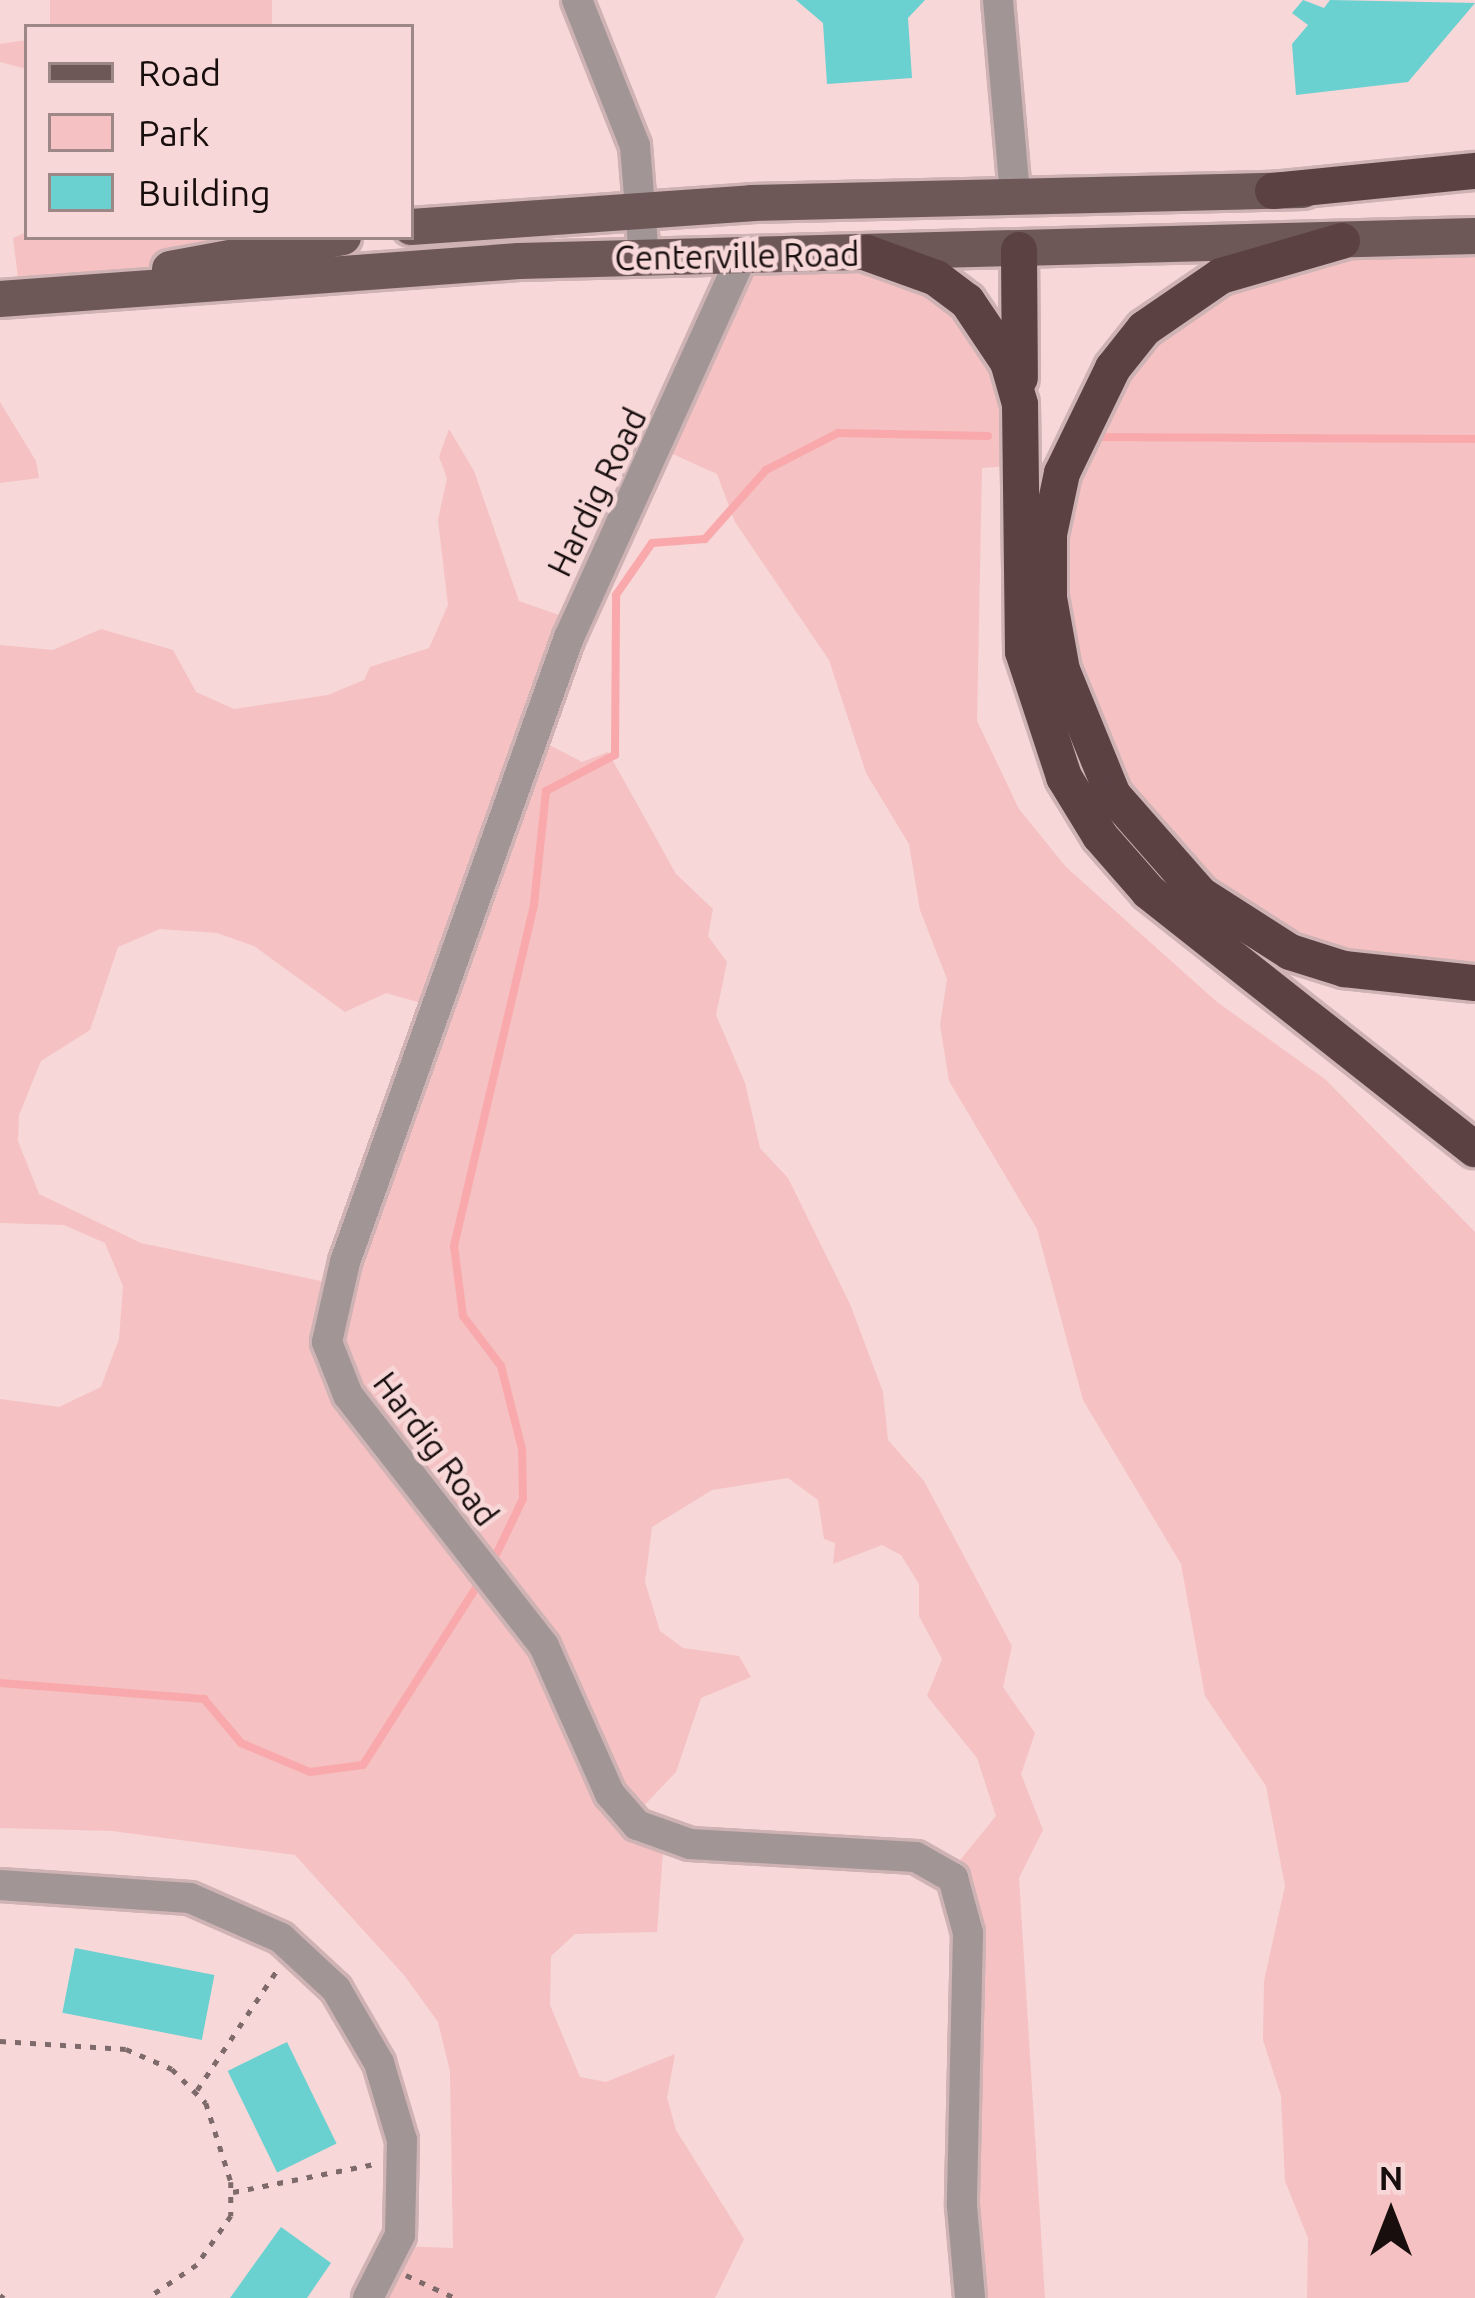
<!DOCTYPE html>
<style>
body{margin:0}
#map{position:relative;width:1475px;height:2298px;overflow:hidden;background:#f7d7d8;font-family:Ubuntu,sans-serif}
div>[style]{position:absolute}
.green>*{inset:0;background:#f5c1c2;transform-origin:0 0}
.stream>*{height:8px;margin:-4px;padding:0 4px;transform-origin:4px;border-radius:4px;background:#f9a9ab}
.building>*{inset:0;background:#6ad0d0;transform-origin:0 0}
.path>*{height:4.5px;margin-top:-2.25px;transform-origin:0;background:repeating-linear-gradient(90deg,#7e6a6a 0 6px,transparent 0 15px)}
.roads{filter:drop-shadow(3px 0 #cfb3b4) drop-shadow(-3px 0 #cfb3b4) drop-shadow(0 3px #cfb3b4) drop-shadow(0 -3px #cfb3b4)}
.minor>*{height:30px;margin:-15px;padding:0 15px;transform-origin:15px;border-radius:15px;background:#a29595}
.major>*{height:36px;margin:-18px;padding:0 18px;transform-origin:18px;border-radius:18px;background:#6e5757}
.highway>*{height:36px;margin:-18px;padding:0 18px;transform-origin:18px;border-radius:18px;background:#5b4142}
span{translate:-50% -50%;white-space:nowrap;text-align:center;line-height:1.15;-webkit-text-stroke:9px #f7d7d8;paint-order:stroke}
.street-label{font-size:33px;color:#180e0e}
.legend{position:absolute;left:24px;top:24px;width:390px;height:216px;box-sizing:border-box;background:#f7d7d8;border:3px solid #9e8787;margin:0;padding:15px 21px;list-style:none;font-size:36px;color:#180e0e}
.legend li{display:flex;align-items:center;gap:24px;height:60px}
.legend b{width:60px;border:3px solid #9e8787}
.north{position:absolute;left:1331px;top:2154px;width:120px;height:120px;-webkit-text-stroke:9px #f7d7d8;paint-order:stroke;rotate:0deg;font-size:33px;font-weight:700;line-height:48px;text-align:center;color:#180e0e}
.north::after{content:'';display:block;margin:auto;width:42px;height:54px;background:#180e0e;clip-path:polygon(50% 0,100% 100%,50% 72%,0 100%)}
</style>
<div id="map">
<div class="green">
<i style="left:50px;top:0;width:222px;height:29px"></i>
<i style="clip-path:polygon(27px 40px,27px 69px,0 62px,0 44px)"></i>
<i style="clip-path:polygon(27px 232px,272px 237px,285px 273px,20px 293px,13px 238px)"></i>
<i style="clip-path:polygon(1475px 237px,1475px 982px,1323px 960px,1149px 846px,1068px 684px,1056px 536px,1115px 373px,1267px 258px)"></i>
<i style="clip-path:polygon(737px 266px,912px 271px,992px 327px,1009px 466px,982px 468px,977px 721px,1019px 809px,1066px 867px,1217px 1002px,1326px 1080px,1475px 1232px,1475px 2298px,1307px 2298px,1308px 2238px,1285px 2181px,1281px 2096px,1263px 2040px,1264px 1981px,1285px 1886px,1266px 1786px,1205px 1696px,1181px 1564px,1083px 1400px,1037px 1229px,949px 1081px,940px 1025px,947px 979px,920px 910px,909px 844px,866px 773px,829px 660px,735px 522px,717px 474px,666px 451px)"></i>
<i style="clip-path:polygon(0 402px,36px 461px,39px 478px,0 483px)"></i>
<i style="clip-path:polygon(evenodd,449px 429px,474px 471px,519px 601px,573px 620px,540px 740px,582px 762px,608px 752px,676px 874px,713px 909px,708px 936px,727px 962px,716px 1015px,745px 1083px,760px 1148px,788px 1178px,850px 1304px,883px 1392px,888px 1440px,924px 1481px,1012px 1646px,1003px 1687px,1035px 1733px,1021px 1774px,1043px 1830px,1019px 1878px,1045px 2298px,970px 2298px,952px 1870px,996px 1816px,977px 1758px,927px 1696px,942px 1659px,919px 1616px,919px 1584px,901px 1555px,882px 1545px,833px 1564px,835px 1543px,824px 1539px,818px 1500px,788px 1478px,712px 1490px,652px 1527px,645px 1582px,660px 1631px,683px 1648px,739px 1656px,751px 1677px,701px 1698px,676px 1772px,637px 1813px,664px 1839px,657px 1932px,575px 1934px,551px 1956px,550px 2005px,580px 2077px,606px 2082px,675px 2054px,667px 2098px,676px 2130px,744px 2239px,715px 2298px,370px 2298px,399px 2246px,453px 2248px,450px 2071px,438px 2022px,404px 1975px,295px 1855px,112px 1831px,0 1828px,0 1399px,59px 1407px,101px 1387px,119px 1339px,123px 1286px,105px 1243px,64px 1225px,0 1223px,0 645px,53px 650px,101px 629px,173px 650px,196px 692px,234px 709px,328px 695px,364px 680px,370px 667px,429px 648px,448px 605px,438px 520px,447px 478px,439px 457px,449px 429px,160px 929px,217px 933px,254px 946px,345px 1012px,386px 993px,439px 1008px,335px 1284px,141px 1243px,39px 1194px,18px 1141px,19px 1115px,41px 1061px,90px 1030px,118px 947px,160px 929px)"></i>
</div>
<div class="stream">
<i style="left:1095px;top:437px;width:380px;rotate:0.3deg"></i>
<i style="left:492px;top:1563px;width:71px;rotate:-64.2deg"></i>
<i style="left:523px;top:1499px;width:50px;rotate:-91.1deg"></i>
<i style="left:522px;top:1449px;width:86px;rotate:-104.2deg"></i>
<i style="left:501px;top:1366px;width:63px;rotate:-127.2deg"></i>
<i style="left:463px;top:1316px;width:71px;rotate:-97.3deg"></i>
<i style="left:454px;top:1246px;width:351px;rotate:-76.8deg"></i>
<i style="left:534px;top:904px;width:114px;rotate:-83.9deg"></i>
<i style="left:546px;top:791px;width:78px;rotate:-27.6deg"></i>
<i style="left:615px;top:755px;width:160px;rotate:-89.6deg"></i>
<i style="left:616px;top:595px;width:63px;rotate:-55.3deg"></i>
<i style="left:652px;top:543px;width:53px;rotate:-4.3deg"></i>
<i style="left:705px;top:539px;width:92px;rotate:-48.5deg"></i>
<i style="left:766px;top:470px;width:81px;rotate:-27.2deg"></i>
<i style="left:838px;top:433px;width:150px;rotate:1.1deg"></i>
<i style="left:0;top:1683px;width:205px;rotate:4.5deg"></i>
<i style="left:204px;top:1699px;width:57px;rotate:49.9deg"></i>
<i style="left:241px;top:1743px;width:75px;rotate:22.8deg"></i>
<i style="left:310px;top:1772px;width:53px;rotate:-7.5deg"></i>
<i style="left:363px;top:1765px;width:219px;rotate:-57.5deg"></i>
</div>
<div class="building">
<i style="clip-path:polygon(796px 0,925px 0,908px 18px,912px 78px,827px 84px,823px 23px)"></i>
<i style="clip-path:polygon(1303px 0,1324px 8px,1330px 0,1475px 3px,1408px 82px,1296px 95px,1292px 44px,1308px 25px,1292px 13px)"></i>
<i style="left:75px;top:1948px;width:142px;height:66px;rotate:11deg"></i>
<i style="left:287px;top:2042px;width:113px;height:66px;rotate:64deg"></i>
<i style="clip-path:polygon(281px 2227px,331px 2263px,307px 2298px,230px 2298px)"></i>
</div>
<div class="path">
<i style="left:0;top:2041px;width:126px;rotate:3.6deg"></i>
<i style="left:126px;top:2049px;width:50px;rotate:23.5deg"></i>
<i style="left:172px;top:2069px;width:48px;rotate:45deg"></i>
<i style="left:206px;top:2103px;width:83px;rotate:72.4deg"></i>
<i style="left:231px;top:2182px;width:34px;rotate:90deg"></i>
<i style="left:231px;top:2216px;width:60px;rotate:124.8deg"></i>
<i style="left:197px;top:2265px;width:59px;rotate:146deg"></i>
<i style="left:197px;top:2090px;width:144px;rotate:-56.3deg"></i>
<i style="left:233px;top:2192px;width:144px;rotate:-11.2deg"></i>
<i style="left:406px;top:2275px;width:54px;rotate:25.1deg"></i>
<i style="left:0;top:2295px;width:5px;rotate:37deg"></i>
</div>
<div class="roads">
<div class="minor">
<i style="left:577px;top:0;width:157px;rotate:68.3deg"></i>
<i style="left:635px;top:146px;width:112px;rotate:85.4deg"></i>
<i style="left:998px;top:0;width:196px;rotate:85deg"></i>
<i style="left:742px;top:256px;width:418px;rotate:114.4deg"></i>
<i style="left:569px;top:637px;width:664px;rotate:109.72deg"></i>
<i style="left:345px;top:1262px;width:82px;rotate:102.7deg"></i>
<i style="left:327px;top:1342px;width:57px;rotate:68.4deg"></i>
<i style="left:348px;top:1395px;width:318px;rotate:52deg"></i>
<i style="left:544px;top:1646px;width:162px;rotate:66deg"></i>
<i style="left:610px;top:1794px;width:41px;rotate:48.9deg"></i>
<i style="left:637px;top:1825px;width:56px;rotate:19.7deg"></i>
<i style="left:690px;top:1844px;width:226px;rotate:3.3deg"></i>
<i style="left:916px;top:1857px;width:43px;rotate:29.6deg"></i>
<i style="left:953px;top:1878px;width:57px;rotate:74.7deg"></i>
<i style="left:968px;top:1933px;width:273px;rotate:91.3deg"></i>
<i style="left:962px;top:2206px;width:92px;rotate:85deg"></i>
<i style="left:0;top:1885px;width:190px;rotate:3.9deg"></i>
<i style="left:190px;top:1898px;width:99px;rotate:23.7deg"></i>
<i style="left:281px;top:1938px;width:75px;rotate:42.8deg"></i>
<i style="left:336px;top:1989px;width:86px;rotate:59.8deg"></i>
<i style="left:379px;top:2063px;width:80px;rotate:73.4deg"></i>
<i style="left:402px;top:2140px;width:95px;rotate:91.2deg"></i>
<i style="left:400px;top:2235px;width:71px;rotate:116.9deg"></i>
</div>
<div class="major">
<i style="left:411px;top:227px;width:341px;rotate:-4deg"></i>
<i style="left:751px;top:203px;width:552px;rotate:-1.35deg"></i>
<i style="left:170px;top:269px;width:176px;rotate:-10.5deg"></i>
<i style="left:0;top:299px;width:520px;rotate:-4.19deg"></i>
<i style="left:519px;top:261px;width:956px;rotate:-1.5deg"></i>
</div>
<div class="highway">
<i style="left:1273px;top:191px;width:203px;rotate:-5.7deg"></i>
<i style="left:1342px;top:241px;width:126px;rotate:163.9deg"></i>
<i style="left:1221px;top:276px;width:93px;rotate:145.5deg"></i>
<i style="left:1144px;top:329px;width:50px;rotate:128.5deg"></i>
<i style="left:1113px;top:368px;width:117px;rotate:115.9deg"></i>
<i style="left:1062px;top:473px;width:62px;rotate:102deg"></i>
<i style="left:1049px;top:534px;width:64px;rotate:90deg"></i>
<i style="left:1049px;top:598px;width:73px;rotate:79.8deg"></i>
<i style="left:1062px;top:670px;width:135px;rotate:67.8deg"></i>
<i style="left:1113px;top:795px;width:133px;rotate:48.7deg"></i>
<i style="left:1201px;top:895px;width:106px;rotate:32.6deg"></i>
<i style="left:1290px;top:952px;width:57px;rotate:17.5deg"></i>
<i style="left:1344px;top:969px;width:132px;rotate:6.1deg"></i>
<i style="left:1019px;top:250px;width:128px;rotate:89.6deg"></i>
<i style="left:867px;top:253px;width:73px;rotate:19.9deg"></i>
<i style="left:936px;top:278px;width:39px;rotate:37deg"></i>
<i style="left:967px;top:301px;width:73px;rotate:56.1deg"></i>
<i style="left:1008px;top:362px;width:44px;rotate:74.1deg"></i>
<i style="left:1020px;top:404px;width:248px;rotate:89.3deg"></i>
<i style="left:1023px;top:652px;width:132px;rotate:71.8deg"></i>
<i style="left:1064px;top:777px;width:69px;rotate:58.6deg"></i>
<i style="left:1100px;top:836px;width:74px;rotate:48.8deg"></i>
<i style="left:1149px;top:892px;width:415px;rotate:38.3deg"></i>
</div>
</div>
<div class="street-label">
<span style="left:737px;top:256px;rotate:-1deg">Centerville Road</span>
<span style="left:597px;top:492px;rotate:-64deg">Hardig Road</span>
<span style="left:436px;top:1449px;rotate:53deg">Hardig Road</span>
</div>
<ul class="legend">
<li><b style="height:15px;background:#6e5757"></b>Road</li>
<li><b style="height:33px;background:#f5c1c2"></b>Park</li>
<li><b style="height:33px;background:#6ad0d0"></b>Building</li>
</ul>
<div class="north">N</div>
</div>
